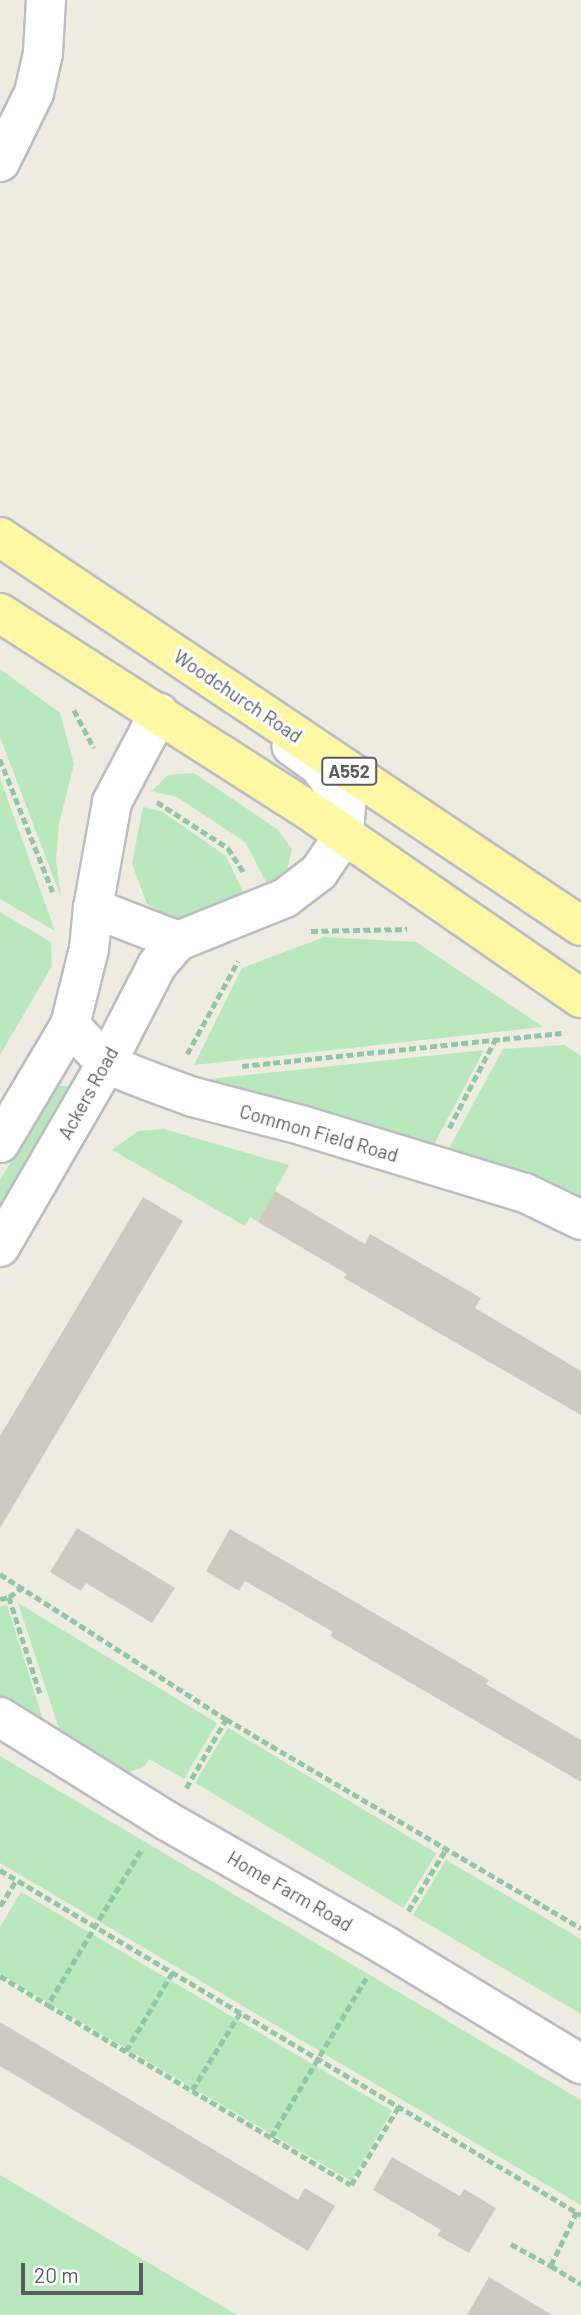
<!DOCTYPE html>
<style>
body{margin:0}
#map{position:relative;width:581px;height:2315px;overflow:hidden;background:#eeece0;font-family:Barlow,sans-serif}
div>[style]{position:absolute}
.green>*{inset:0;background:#b9e8bd;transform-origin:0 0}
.building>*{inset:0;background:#cecac1}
.path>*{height:4.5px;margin-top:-2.25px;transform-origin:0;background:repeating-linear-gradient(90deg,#90c8a5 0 7px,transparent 0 10.5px)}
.roads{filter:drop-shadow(2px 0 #bbbdc3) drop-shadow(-2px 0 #bbbdc3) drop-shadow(0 2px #bbbdc3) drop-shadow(0 -2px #bbbdc3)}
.minor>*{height:38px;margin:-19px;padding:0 19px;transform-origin:19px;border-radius:19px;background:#fff}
.primary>*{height:38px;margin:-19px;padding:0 19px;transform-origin:19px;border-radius:19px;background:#fff7a3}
span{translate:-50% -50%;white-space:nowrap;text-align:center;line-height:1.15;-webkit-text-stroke:6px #fff;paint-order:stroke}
.shield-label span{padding:2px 5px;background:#fff;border:2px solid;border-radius:5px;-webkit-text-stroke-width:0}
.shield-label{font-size:18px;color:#595c63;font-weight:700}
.street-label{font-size:19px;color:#595c63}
.scale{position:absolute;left:21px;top:2263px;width:122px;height:32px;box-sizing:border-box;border:4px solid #595c63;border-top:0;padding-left:9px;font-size:21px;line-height:24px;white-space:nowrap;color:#595c63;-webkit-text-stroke:5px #fff;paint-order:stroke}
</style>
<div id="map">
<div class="green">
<i style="clip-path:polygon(0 669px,60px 713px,74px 764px,59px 824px,56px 860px,61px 897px,0 737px)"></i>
<i style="clip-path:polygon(194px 773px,277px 829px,292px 849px,286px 875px,271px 891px,245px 842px,177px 797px,152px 791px,168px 775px)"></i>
<i style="clip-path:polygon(0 778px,55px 931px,0 899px)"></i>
<i style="clip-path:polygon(143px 807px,161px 811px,226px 856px,248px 902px,220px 917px,176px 920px,147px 904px,132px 864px)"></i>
<i style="clip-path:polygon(0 912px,51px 942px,52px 966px,0 1055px)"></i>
<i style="clip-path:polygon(324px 937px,416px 942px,543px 1027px,194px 1065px,242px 968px)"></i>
<i style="clip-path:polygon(565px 1045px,581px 1056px,581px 1198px,553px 1186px,446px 1154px,503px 1049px)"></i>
<i style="clip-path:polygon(484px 1050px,431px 1150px,199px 1080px)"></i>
<i style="clip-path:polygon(56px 1086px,70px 1086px,73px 1096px,0 1218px,0 1180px)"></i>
<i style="clip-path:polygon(164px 1129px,289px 1165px,258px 1222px,250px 1217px,245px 1226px,112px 1150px,138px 1131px)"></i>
<i style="clip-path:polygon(18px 1603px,217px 1723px,184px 1779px,149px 1759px,144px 1767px,123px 1774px,62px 1738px)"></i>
<i style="clip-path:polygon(7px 1605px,45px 1726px,0 1699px,0 1607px)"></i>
<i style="left:228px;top:1728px;width:243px;height:64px;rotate:31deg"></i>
<i style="clip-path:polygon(0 1756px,581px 2100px,581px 2205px,0 1863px)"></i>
<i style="clip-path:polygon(446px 1860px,581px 1939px,581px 2014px,413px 1915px)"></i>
<i style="clip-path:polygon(21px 1892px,392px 2111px,351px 2181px,0 1974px,0 1927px)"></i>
<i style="clip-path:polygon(0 2175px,237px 2315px,0 2315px)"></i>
</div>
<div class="building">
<i style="clip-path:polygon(275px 1191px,365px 1244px,370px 1234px,481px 1298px,475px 1308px,581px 1371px,581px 1415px,344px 1278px,347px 1274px,258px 1222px)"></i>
<i style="clip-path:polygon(143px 1197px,183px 1221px,0 1528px,0 1436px)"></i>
<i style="clip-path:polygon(77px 1528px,175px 1588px,152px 1623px,86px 1583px,81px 1591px,50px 1572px)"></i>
<i style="clip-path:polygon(230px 1529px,489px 1680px,486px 1684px,581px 1740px,581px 1782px,330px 1636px,333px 1632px,245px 1581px,239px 1591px,206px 1571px)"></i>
<i style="clip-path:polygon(0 2022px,298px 2200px,305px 2188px,335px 2206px,308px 2251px,0 2066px)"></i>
<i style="clip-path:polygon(392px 2157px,460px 2196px,464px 2189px,496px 2208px,469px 2253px,437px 2235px,441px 2230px,373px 2190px)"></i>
<i style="clip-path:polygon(489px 2277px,552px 2315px,467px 2315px)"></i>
</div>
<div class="path">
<i style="left:74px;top:710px;width:43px;rotate:62.2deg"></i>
<i style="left:0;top:759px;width:143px;rotate:68.3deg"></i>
<i style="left:157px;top:802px;width:85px;rotate:32.9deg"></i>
<i style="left:228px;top:848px;width:30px;rotate:57deg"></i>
<i style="left:311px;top:931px;width:96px;rotate:-1.2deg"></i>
<i style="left:187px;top:1054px;width:106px;rotate:-61.3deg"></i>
<i style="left:242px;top:1066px;width:321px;rotate:-5.9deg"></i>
<i style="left:449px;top:1128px;width:99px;rotate:-62.4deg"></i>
<i style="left:0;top:1574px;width:269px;rotate:32.7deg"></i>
<i style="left:226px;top:1719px;width:412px;rotate:30.5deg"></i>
<i style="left:9px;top:1597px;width:101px;rotate:72.1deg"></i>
<i style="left:0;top:1599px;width:9px;rotate:-13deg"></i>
<i style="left:9px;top:1597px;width:17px;rotate:-36deg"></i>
<i style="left:186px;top:1788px;width:80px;rotate:-59.9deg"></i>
<i style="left:141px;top:1851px;width:180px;rotate:121.1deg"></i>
<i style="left:48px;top:2005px;width:352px;rotate:30.7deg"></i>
<i style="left:351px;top:2185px;width:92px;rotate:-58.7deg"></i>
<i style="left:0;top:1870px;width:676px;rotate:30.7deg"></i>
<i style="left:0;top:1906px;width:31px;rotate:-58deg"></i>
<i style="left:408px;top:1911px;width:73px;rotate:-58.5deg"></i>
<i style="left:0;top:1976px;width:56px;rotate:31.1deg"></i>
<i style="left:126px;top:2051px;width:91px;rotate:-59.5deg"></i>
<i style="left:192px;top:2090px;width:91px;rotate:-58.1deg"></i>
<i style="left:271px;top:2137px;width:185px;rotate:-59.1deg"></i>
<i style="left:577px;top:2212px;width:60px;rotate:115.7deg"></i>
<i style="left:551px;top:2266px;width:35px;rotate:31deg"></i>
<i style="left:511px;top:2244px;width:46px;rotate:28.8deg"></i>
</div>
<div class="roads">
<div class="minor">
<i style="left:0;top:162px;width:77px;rotate:-63.8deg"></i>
<i style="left:34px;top:93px;width:41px;rotate:-77.3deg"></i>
<i style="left:43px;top:53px;width:53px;rotate:-86.8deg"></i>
<i style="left:93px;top:908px;width:91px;rotate:21.2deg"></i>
<i style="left:70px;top:1025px;width:53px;rotate:47.3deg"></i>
<i style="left:106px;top:1064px;width:46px;rotate:21.6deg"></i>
<i style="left:149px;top:1081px;width:47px;rotate:20deg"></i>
<i style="left:193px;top:1097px;width:115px;rotate:14.6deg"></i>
<i style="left:304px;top:1126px;width:231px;rotate:16.9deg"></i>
<i style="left:525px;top:1193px;width:62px;rotate:25.7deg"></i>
<i style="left:0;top:1143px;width:137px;rotate:-59.3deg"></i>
<i style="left:70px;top:1025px;width:78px;rotate:-76deg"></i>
<i style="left:89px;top:949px;width:41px;rotate:-84.4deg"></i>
<i style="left:93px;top:908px;width:108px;rotate:-79.8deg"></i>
<i style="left:112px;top:802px;width:101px;rotate:-62.2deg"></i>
<i style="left:0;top:1247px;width:211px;rotate:-59.9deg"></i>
<i style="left:106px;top:1064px;width:111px;rotate:-62.7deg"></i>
<i style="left:157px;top:965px;width:32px;rotate:-49deg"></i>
<i style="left:178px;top:941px;width:115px;rotate:-21.9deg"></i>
<i style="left:285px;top:898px;width:43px;rotate:-37.4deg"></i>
<i style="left:319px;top:872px;width:45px;rotate:-56deg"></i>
<i style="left:344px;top:835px;width:32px;rotate:-86deg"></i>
<i style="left:346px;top:803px;width:46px;rotate:-126.1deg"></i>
<i style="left:319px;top:766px;width:34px;rotate:-144deg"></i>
<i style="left:0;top:1717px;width:197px;rotate:31.9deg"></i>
<i style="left:167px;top:1821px;width:252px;rotate:29.7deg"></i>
<i style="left:386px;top:1946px;width:228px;rotate:31.2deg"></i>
</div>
<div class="primary">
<i style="left:0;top:537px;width:699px;rotate:33.8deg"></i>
<i style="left:0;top:613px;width:376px;rotate:32.6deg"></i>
<i style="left:317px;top:816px;width:321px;rotate:34.6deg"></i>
</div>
</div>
<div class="shield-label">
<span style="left:349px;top:771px">A552</span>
</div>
<div class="street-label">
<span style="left:238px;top:696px;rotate:34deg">Woodchurch Road</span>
<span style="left:88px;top:1093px;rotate:-61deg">Ackers Road</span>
<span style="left:319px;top:1133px;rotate:16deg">Common Field Road</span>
<span style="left:290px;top:1891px;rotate:30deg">Home Farm Road</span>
</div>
<div class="scale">20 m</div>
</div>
